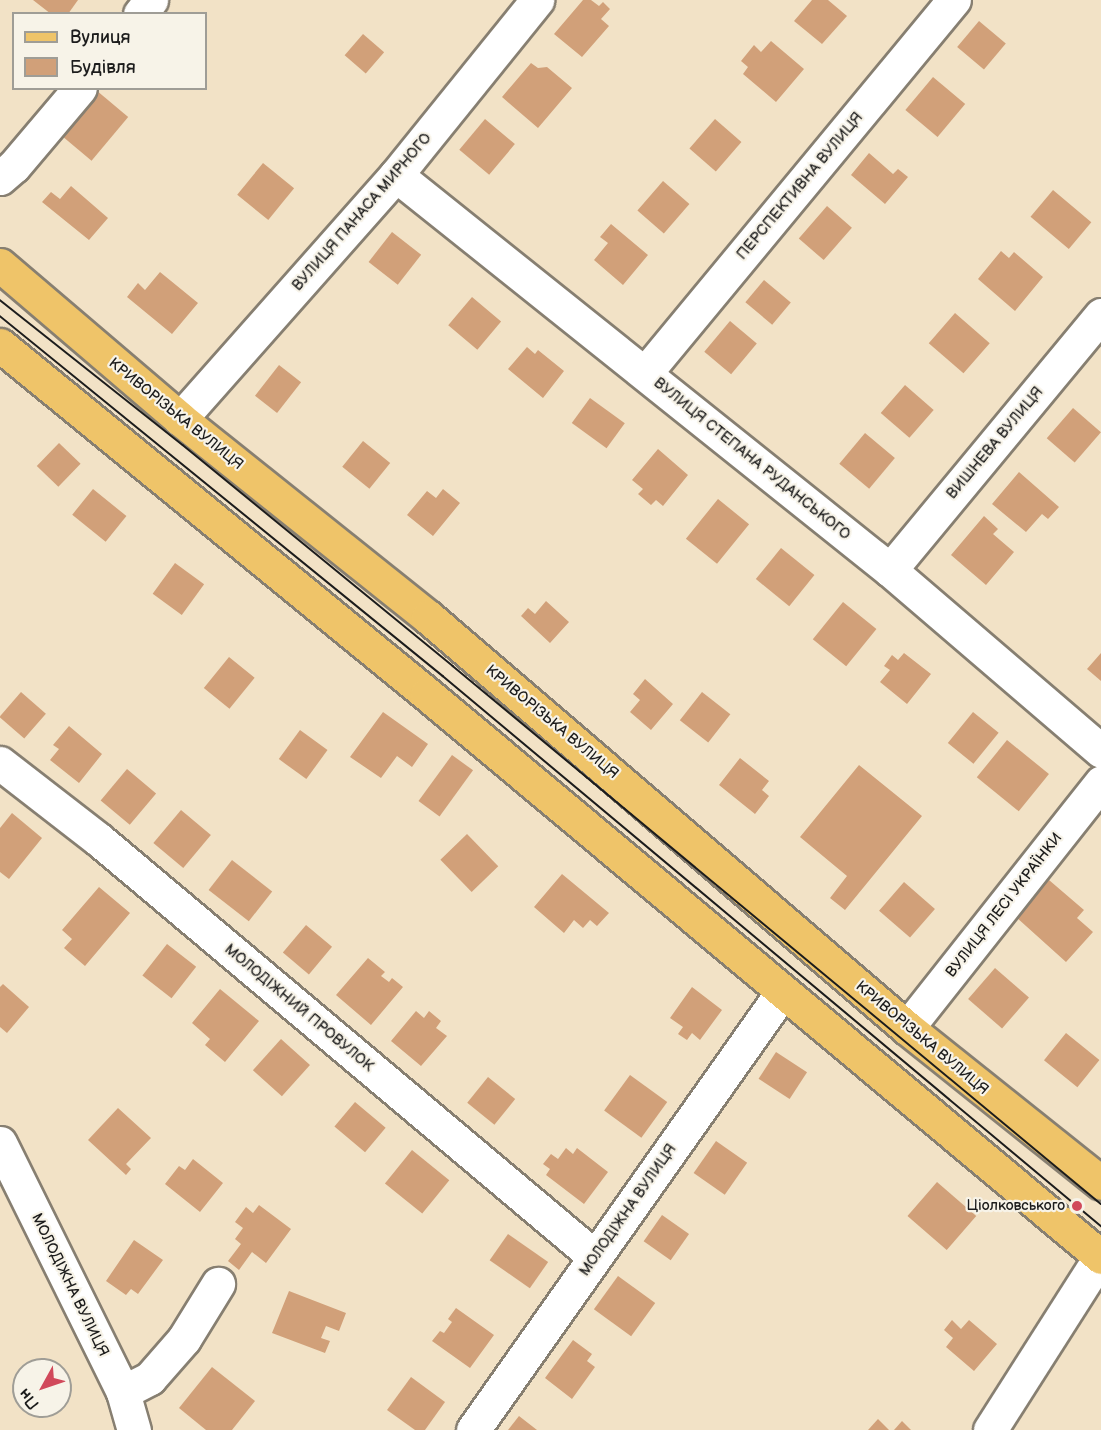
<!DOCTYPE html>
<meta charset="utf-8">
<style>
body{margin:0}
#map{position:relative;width:1101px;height:1430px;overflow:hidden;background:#f2e2c6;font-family:"Balsamiq Sans",sans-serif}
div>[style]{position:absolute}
.building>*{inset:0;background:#d1a079;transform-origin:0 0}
.roads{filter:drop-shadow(2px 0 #877f71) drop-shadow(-2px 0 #877f71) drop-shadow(0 2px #877f71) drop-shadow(0 -2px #877f71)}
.minor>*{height:33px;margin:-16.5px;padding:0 16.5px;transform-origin:16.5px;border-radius:16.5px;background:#fff}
.major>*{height:33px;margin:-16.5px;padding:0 16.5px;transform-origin:16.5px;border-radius:16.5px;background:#efc469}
.tram>*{height:1.5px;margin:-0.75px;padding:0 0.75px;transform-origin:0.75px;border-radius:0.75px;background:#1c1c1c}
.dots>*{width:16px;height:16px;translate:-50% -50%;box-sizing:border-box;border:3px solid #f7f3e8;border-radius:50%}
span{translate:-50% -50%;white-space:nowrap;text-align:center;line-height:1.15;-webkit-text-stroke:4.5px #f7f3e8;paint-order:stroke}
.street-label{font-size:15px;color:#1c1c1c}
.poi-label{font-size:15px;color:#1c1c1c}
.right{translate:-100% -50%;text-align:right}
.legend{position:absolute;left:12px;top:12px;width:195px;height:78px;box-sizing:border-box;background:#f7f3e8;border:2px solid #9f9d96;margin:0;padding:8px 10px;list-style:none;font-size:18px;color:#1c1c1c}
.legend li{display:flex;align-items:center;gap:12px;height:30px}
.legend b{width:30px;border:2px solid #9f9d96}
.north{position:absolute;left:12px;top:1358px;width:60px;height:60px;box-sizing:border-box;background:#f7f3e8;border:2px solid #9f9d96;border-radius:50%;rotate:230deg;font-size:16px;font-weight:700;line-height:24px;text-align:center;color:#1c1c1c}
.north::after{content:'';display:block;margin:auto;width:21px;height:27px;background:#d1495b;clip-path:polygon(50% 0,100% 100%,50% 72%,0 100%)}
</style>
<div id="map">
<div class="building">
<i style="clip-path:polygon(33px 0,78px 0,68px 14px,51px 14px)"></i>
<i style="clip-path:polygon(583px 0,591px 0,599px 6px,603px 2px,610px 9px,601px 19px,609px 26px,582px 57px,554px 34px)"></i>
<i style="clip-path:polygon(812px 0,828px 0,847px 16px,822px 44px,794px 21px)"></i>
<i style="left:979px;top:21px;width:35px;height:34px;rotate:40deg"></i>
<i style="left:363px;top:34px;width:28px;height:28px;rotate:41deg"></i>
<i style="clip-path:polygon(771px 41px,804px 69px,776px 102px,743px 74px,748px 67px,741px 61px,754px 45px,761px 52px)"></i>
<i style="clip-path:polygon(531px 63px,538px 68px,547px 67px,572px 88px,538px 128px,502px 97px)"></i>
<i style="left:933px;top:77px;width:42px;height:43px;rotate:40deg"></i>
<i style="left:96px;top:90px;width:42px;height:57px;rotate:40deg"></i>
<i style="left:485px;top:119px;width:39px;height:40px;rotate:40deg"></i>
<i style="left:715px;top:119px;width:35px;height:39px;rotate:41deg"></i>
<i style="clip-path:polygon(869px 153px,893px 174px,898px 169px,908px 177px,885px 204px,851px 175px)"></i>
<i style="left:263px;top:163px;width:40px;height:41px;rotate:39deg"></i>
<i style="left:663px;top:181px;width:35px;height:39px;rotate:41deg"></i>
<i style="clip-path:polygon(71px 186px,108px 218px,89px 240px,42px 202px,51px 192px,60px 199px)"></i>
<i style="left:1053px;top:190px;width:50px;height:35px;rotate:40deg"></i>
<i style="left:827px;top:206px;width:33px;height:43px;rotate:41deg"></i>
<i style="clip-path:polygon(611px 224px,648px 255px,623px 285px,594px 260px,608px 243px,600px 237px)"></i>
<i style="left:392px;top:232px;width:37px;height:38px;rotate:38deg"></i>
<i style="clip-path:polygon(1001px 251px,1009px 258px,1014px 252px,1043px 277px,1015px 311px,978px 279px)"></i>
<i style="clip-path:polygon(160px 272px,198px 303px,172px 334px,127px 297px,138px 283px,145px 290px)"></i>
<i style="left:764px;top:280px;width:35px;height:29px;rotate:40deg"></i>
<i style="left:472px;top:297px;width:38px;height:37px;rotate:40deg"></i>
<i style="left:955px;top:313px;width:46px;height:40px;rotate:41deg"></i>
<i style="left:730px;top:321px;width:35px;height:40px;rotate:40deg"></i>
<i style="clip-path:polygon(527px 347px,535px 354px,538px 350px,564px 371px,543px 398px,508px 369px)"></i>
<i style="left:279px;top:365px;width:28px;height:39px;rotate:38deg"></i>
<i style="left:905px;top:385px;width:38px;height:37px;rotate:41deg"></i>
<i style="left:590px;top:398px;width:43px;height:31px;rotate:36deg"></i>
<i style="left:1073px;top:408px;width:37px;height:40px;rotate:41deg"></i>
<i style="left:865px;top:433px;width:39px;height:40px;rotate:40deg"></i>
<i style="left:363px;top:441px;width:35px;height:33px;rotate:39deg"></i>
<i style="left:59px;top:443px;width:30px;height:32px;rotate:44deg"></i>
<i style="clip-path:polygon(658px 449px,688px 475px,663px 506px,656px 500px,651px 505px,638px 494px,643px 489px,632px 480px)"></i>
<i style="clip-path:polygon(1019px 472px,1059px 507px,1048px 519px,1042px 514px,1026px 532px,992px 504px)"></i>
<i style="left:93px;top:489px;width:43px;height:33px;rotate:39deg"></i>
<i style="clip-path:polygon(443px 489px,460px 503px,433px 536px,407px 515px,427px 491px,436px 498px)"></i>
<i style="left:718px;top:499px;width:40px;height:51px;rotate:39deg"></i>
<i style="clip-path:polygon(984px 516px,998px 529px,993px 534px,1014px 552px,986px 585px,951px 555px)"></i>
<i style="left:781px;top:548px;width:43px;height:40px;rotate:39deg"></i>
<i style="left:175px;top:563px;width:36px;height:38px;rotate:36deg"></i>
<i style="clip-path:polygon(546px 601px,569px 622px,550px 643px,521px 616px,528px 608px,535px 614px)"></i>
<i style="left:843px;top:602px;width:43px;height:48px;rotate:39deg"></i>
<i style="clip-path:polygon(904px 653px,931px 674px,907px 704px,880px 682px,890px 670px,884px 666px,892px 655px,898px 660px)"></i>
<i style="clip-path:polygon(1101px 653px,1101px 681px,1087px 669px)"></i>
<i style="left:229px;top:657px;width:33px;height:40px;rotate:39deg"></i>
<i style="clip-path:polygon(645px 679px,673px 704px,651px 730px,630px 712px,640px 700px,633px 694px)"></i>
<i style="left:21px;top:692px;width:33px;height:33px;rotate:41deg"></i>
<i style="left:702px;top:692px;width:36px;height:36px;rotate:38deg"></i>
<i style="clip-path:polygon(383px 712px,428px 744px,412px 767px,397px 756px,381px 778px,350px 757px)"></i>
<i style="left:973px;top:712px;width:33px;height:40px;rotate:39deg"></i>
<i style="clip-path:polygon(69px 726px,102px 754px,79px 783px,50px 760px,59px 749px,53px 745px)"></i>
<i style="left:300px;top:730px;width:34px;height:36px;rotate:36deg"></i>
<i style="left:1007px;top:740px;width:54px;height:48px;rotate:39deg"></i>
<i style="left:452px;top:755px;width:26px;height:57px;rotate:36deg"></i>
<i style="clip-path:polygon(740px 758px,769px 781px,762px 790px,769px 796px,755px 814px,719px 785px)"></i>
<i style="clip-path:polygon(859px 765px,922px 816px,845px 910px,830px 898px,847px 876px,800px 837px)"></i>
<i style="left:127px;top:769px;width:38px;height:41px;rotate:40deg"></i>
<i style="left:181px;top:810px;width:39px;height:43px;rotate:40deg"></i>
<i style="clip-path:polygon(12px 813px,42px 838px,9px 879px,0 872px,0 828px)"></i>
<i style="left:467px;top:834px;width:45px;height:37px;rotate:46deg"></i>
<i style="left:232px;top:860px;width:51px;height:38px;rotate:38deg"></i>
<i style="clip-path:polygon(562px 874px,609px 913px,597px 926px,590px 920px,583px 928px,574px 920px,564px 933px,534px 907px)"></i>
<i style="clip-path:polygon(1049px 880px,1084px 910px,1077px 918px,1093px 932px,1066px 962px,1016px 917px)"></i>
<i style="left:904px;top:882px;width:41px;height:38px;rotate:41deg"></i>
<i style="clip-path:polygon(99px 887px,130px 913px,85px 966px,64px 948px,72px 939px,62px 930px)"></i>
<i style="left:306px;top:925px;width:34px;height:36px;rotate:40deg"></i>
<i style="left:167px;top:944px;width:37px;height:40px;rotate:38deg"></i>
<i style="clip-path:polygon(368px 958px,385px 972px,381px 976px,389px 982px,392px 978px,403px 987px,371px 1025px,336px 995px)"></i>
<i style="left:995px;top:968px;width:45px;height:41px;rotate:41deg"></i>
<i style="clip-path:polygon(3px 984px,29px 1007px,7px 1033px,0 1027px,0 987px)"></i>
<i style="clip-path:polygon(692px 987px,722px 1010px,700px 1040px,692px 1033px,687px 1040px,678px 1034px,683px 1027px,670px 1018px)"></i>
<i style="clip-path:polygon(220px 989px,259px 1021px,225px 1062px,205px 1045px,210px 1039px,192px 1023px)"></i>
<i style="clip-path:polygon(416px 1011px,424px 1018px,429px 1011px,441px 1021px,436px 1028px,447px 1036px,421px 1066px,391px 1041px)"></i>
<i style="left:1066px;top:1033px;width:43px;height:35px;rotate:39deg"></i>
<i style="left:281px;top:1039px;width:39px;height:42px;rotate:42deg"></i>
<i style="left:776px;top:1052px;width:37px;height:32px;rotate:33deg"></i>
<i style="left:630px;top:1075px;width:46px;height:44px;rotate:36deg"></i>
<i style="left:488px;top:1077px;width:35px;height:33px;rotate:39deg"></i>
<i style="left:355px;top:1102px;width:40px;height:32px;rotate:40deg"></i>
<i style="clip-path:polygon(118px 1108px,151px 1138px,126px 1164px,131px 1169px,126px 1175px,88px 1140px)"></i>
<i style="left:716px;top:1141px;width:38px;height:39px;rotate:35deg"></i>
<i style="clip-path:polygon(566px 1148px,573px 1154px,577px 1148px,608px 1172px,584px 1204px,546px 1175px,550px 1169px,543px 1164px,551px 1154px,558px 1159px)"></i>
<i style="left:412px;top:1150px;width:48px;height:43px;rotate:39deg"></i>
<i style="clip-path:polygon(193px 1159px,223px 1183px,200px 1212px,165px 1184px,179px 1166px,185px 1170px)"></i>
<i style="left:937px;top:1182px;width:52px;height:45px;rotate:41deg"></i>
<i style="clip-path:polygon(259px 1205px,291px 1229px,266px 1263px,252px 1252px,239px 1270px,228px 1261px,241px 1244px,235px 1239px,243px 1228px,235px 1222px,246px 1207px,253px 1213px)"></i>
<i style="left:662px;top:1215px;width:33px;height:32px;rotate:35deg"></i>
<i style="left:508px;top:1234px;width:49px;height:32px;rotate:35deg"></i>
<i style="clip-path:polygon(134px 1240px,163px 1260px,138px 1294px,131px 1289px,126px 1295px,106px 1281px)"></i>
<i style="left:618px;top:1276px;width:46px;height:41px;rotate:36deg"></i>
<i style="clip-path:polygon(289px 1291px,346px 1313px,339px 1331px,326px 1326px,321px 1338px,330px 1341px,325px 1353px,272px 1333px)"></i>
<i style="clip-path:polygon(456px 1308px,494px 1335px,470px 1368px,432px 1341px,440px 1331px,444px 1333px,452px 1322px,448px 1319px)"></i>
<i style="clip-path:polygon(952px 1320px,961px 1329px,969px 1320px,997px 1344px,974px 1371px,946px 1347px,953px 1338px,944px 1330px)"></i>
<i style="clip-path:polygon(573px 1340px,592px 1354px,587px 1361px,595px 1367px,572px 1399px,545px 1378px)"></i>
<i style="clip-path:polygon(212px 1367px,255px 1401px,232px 1430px,206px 1430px,179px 1408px)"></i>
<i style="clip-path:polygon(411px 1377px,445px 1402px,425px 1430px,415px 1430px,387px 1410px)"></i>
<i style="clip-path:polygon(519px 1416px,537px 1430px,508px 1430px)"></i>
<i style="clip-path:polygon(878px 1419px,889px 1430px,868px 1430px)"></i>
<i style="clip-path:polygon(902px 1421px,911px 1430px,894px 1430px)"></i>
</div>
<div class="roads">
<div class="minor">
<i style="left:140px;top:14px;width:18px;rotate:-52deg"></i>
<i style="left:396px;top:175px;width:633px;rotate:38.65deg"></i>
<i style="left:890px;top:570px;width:278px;rotate:40.6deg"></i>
<i style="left:0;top:178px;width:18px;rotate:-41deg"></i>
<i style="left:14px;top:166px;width:102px;rotate:-49.8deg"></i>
<i style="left:646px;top:372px;width:483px;rotate:-50.4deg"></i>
<i style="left:180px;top:419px;width:326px;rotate:-48.5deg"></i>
<i style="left:396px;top:175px;width:225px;rotate:-51.1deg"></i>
<i style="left:890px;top:570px;width:331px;rotate:-50.4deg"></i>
<i style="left:0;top:763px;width:124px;rotate:37.8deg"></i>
<i style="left:98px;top:839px;width:649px;rotate:40.07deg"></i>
<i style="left:907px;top:1028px;width:313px;rotate:-51.7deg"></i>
<i style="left:0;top:1143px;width:278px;rotate:63.7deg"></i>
<i style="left:123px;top:1392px;width:40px;rotate:74deg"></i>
<i style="left:123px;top:1392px;width:30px;rotate:-27deg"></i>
<i style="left:150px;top:1378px;width:52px;rotate:-48.9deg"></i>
<i style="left:184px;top:1339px;width:65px;rotate:-58.3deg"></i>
<i style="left:473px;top:1430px;width:537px;rotate:-54.77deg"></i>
<i style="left:990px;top:1430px;width:206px;rotate:-57.5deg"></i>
</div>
<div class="major">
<i style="left:0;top:265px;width:237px;rotate:40.5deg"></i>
<i style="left:180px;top:419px;width:317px;rotate:38.6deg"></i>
<i style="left:428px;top:617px;width:631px;rotate:40.63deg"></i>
<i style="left:907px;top:1028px;width:248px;rotate:38.6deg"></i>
<i style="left:0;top:345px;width:551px;rotate:39.26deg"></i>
<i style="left:427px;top:694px;width:878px;rotate:39.87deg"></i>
</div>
</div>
<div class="tram">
<i style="left:0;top:300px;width:233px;rotate:38.4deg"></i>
<i style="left:183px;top:445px;width:349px;rotate:39.3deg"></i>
<i style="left:453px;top:666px;width:842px;rotate:39.7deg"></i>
<i style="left:0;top:316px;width:571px;rotate:39.1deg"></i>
<i style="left:443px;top:676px;width:858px;rotate:39.89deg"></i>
</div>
<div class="dots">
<i style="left:1077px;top:1206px;background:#d1495b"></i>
</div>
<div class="street-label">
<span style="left:800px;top:186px;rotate:-50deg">ПЕРСПЕКТИВНА ВУЛИЦЯ</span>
<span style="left:362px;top:212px;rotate:-49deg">ВУЛИЦЯ ПАНАСА МИРНОГО</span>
<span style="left:176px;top:414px;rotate:39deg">КРИВОРІЗЬКА ВУЛИЦЯ</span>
<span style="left:995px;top:443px;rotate:-50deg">ВИШНЕВА ВУЛИЦЯ</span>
<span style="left:752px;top:459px;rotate:39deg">ВУЛИЦЯ СТЕПАНА РУДАНСЬКОГО</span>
<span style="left:552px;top:722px;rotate:40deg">КРИВОРІЗЬКА ВУЛИЦЯ</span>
<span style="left:1004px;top:905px;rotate:-52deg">ВУЛИЦЯ ЛЕСІ УКРАЇНКИ</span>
<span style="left:299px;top:1008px;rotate:40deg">МОЛОДІЖНИЙ ПРОВУЛОК</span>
<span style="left:922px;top:1038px;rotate:40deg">КРИВОРІЗЬКА ВУЛИЦЯ</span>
<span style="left:628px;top:1210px;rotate:-55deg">МОЛОДІЖНА ВУЛИЦЯ</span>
<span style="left:70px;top:1285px;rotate:64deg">МОЛОДІЖНА ВУЛИЦЯ</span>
</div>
<div class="poi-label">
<span class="right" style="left:1065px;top:1206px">Ціолковського</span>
</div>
<ul class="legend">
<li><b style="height:8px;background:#efc469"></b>Вулиця</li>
<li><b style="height:16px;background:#d1a079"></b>Будівля</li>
</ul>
<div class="north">Пн</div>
</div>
